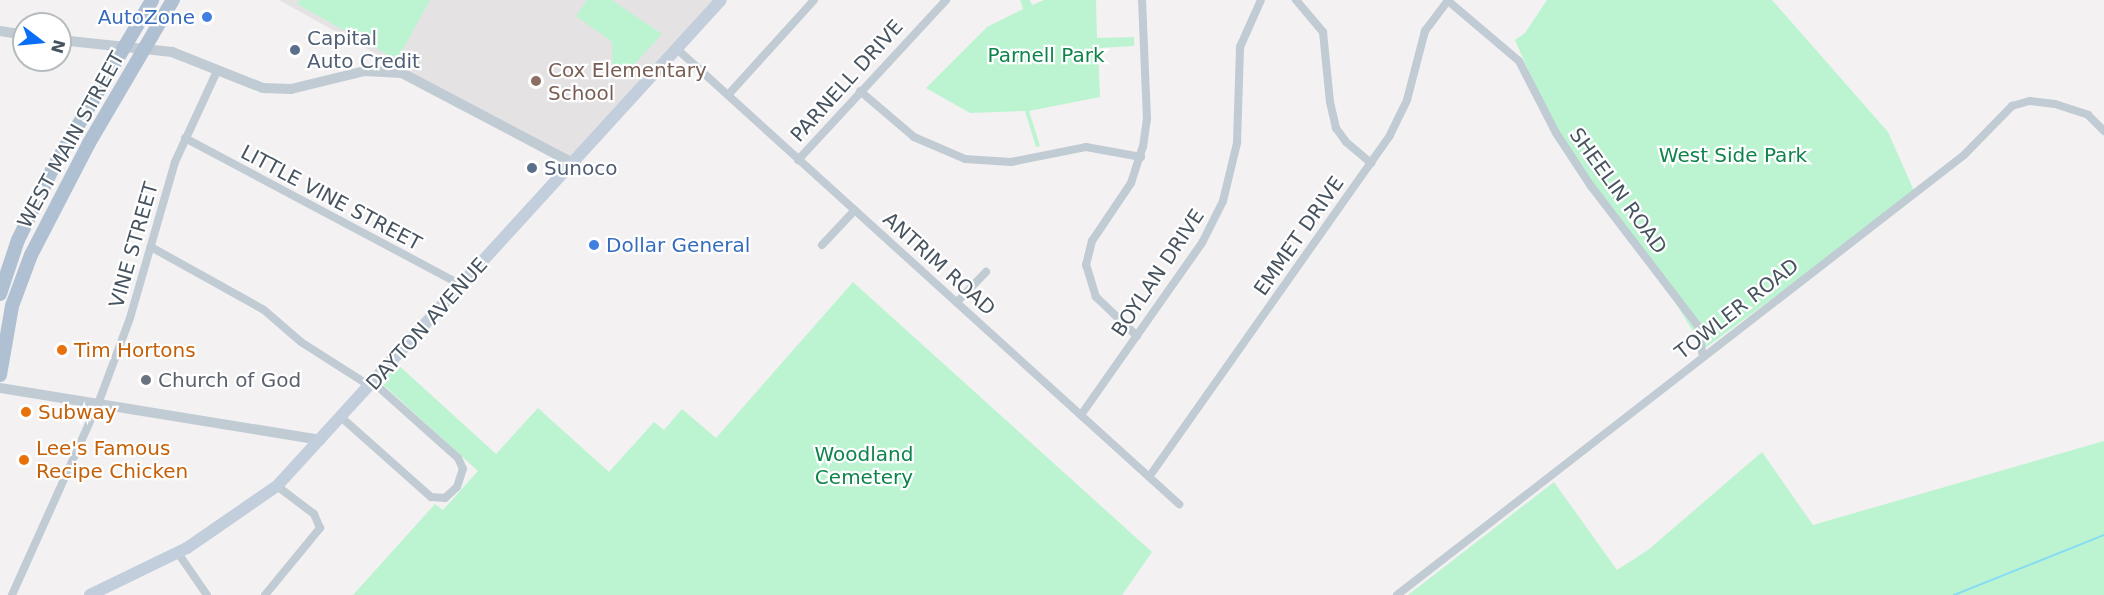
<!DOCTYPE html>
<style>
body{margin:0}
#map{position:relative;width:2104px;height:595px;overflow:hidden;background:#f3f1f1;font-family:"DejaVu Sans",sans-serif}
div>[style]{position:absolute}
.education>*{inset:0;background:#e4e2e3}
.green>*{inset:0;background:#bcf4d2}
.stream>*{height:2px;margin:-1px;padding:0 1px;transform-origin:1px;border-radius:1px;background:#86dcf4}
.minor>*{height:8px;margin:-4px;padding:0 4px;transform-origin:4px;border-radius:4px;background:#c0cbd4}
.tertiary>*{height:10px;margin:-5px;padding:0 5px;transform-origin:5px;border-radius:5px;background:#c0cbd4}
.secondary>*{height:12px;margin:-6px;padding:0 6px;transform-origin:6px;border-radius:6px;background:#c2cedb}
.primary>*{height:14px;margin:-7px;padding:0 7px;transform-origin:7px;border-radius:7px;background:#aec0d2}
.dots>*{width:16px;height:16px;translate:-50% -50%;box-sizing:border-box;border:3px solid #fff;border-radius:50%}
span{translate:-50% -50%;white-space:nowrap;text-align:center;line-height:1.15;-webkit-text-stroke:4.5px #fff;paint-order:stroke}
.shop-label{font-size:20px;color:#366cbe}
.right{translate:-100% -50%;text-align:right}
.left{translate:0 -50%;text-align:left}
.service-label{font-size:20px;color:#4e5e75}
.park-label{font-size:20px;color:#0f844a}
.education-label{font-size:20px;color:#785e54}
.street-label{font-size:20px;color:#475460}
.food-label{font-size:20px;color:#c56008}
.worship-label{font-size:20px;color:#5b616d}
.north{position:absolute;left:12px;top:12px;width:60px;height:60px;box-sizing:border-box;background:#fff;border:2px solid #b5bbbf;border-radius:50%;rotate:106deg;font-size:16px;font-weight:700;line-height:24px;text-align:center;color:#475460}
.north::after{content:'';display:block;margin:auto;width:21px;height:27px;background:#096ef5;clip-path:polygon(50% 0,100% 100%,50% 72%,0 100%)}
</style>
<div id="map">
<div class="education">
<i style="clip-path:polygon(279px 0,721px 0,573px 163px)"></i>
</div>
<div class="green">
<i style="clip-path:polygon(300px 0,430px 0,397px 60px,297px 4px)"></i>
<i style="clip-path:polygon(587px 0,612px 0,662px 34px,622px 78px,613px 77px,612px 42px,576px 16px)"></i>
<i style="clip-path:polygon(1020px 0,1030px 0,1032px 5px,1044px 0,1096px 0,1097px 38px,1134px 37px,1134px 46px,1098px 48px,1100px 97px,1029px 111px,1040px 146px,1036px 147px,1025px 111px,970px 113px,926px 88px,987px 27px,1023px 9px)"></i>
<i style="clip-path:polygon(1547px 0,1772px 0,1888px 132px,1915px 193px,1704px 349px,1650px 262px,1556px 133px,1515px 40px,1525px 33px)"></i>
<i style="clip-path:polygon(853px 282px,1152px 552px,1122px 595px,353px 595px,435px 504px,443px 510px,478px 471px,377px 379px,394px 361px,496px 454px,538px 408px,609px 472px,654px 422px,664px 430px,682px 409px,716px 438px)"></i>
<i style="clip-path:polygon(2104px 441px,2104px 595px,1408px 595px,1554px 482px,1617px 570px,1648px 550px,1762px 452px,1813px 525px)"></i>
</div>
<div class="stream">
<i style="left:1954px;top:595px;width:162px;rotate:-21.8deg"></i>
</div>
<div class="minor">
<i style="left:1296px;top:0;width:42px;rotate:49.8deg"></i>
<i style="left:1323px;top:32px;width:70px;rotate:84.3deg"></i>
<i style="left:1330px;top:102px;width:27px;rotate:77deg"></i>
<i style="left:1336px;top:128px;width:17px;rotate:54deg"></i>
<i style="left:1346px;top:142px;width:33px;rotate:40deg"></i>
<i style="left:1447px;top:0;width:94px;rotate:40.3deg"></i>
<i style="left:1519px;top:61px;width:81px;rotate:62.8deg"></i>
<i style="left:1556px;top:133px;width:64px;rotate:56.6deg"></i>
<i style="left:1591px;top:186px;width:176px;rotate:52.6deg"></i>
<i style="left:1698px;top:326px;width:30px;rotate:81deg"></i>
<i style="left:677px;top:49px;width:678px;rotate:42.19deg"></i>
<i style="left:860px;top:91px;width:71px;rotate:40.4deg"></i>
<i style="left:914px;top:137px;width:56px;rotate:23.3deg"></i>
<i style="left:965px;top:159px;width:46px;rotate:3.7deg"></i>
<i style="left:1011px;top:162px;width:76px;rotate:-11.3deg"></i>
<i style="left:1086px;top:147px;width:56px;rotate:10.3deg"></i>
<i style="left:728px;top:95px;width:128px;rotate:-47.8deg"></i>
<i style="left:185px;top:138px;width:314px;rotate:28deg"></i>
<i style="left:798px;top:160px;width:218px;rotate:-47.2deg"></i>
<i style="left:822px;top:245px;width:48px;rotate:-46.7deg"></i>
<i style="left:151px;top:247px;width:129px;rotate:29.1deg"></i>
<i style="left:264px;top:310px;width:49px;rotate:40.9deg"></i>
<i style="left:301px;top:342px;width:82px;rotate:32.5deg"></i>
<i style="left:957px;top:302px;width:42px;rotate:-46deg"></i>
<i style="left:1137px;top:336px;width:57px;rotate:-136.4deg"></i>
<i style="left:1096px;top:297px;width:34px;rotate:-107deg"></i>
<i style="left:1086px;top:265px;width:25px;rotate:-76deg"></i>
<i style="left:1092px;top:241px;width:70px;rotate:-56.1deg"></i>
<i style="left:1131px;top:183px;width:38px;rotate:-72deg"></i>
<i style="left:1143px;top:147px;width:28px;rotate:-82deg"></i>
<i style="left:1147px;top:119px;width:119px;rotate:-92.4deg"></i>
<i style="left:1081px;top:415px;width:210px;rotate:-54.9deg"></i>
<i style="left:1202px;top:243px;width:47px;rotate:-63.4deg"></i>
<i style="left:1223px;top:201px;width:60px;rotate:-76.4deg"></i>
<i style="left:1237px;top:143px;width:96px;rotate:-88.2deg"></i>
<i style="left:1240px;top:47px;width:51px;rotate:-65.9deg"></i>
<i style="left:342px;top:418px;width:119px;rotate:41.6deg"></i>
<i style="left:431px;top:497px;width:14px;rotate:4deg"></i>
<i style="left:445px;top:498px;width:16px;rotate:-43deg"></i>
<i style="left:457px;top:487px;width:19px;rotate:-72deg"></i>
<i style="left:463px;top:469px;width:12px;rotate:-114deg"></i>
<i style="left:458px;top:458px;width:113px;rotate:-138.2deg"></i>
<i style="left:1149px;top:477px;width:418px;rotate:-54.8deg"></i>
<i style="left:1390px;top:135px;width:39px;rotate:-64deg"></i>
<i style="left:1407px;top:100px;width:71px;rotate:-75.4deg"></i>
<i style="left:1425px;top:31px;width:38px;rotate:-53deg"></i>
<i style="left:178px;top:553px;width:51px;rotate:55.4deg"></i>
<i style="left:12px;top:595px;width:209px;rotate:-65.8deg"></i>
<i style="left:98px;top:404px;width:92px;rotate:-69.6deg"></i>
<i style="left:130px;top:318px;width:162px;rotate:-73.9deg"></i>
<i style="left:175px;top:162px;width:100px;rotate:-65.2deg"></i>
<i style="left:265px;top:595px;width:87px;rotate:-50.6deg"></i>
<i style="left:320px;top:528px;width:15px;rotate:-113deg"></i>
<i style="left:314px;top:514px;width:46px;rotate:-142.9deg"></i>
<i style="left:1397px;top:595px;width:718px;rotate:-37.81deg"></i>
<i style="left:1964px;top:155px;width:69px;rotate:-45.6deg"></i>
<i style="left:2012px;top:106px;width:19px;rotate:-16deg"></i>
<i style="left:2030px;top:101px;width:25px;rotate:7deg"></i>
<i style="left:2055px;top:104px;width:35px;rotate:18deg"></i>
<i style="left:2088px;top:115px;width:23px;rotate:45deg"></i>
</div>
<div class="tertiary">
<i style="left:0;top:31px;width:24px;rotate:9deg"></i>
<i style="left:60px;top:40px;width:113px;rotate:6.1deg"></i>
<i style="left:172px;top:52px;width:98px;rotate:21.6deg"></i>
<i style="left:263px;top:88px;width:28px;rotate:2deg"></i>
<i style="left:291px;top:89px;width:76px;rotate:-13.7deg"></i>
<i style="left:365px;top:71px;width:37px;rotate:3deg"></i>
<i style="left:402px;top:73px;width:193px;rotate:27.8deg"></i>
<i style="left:0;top:388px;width:325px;rotate:9.2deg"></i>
</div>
<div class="secondary">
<i style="left:90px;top:595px;width:108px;rotate:-25.9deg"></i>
<i style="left:187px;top:548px;width:109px;rotate:-34.6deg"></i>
<i style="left:277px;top:486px;width:658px;rotate:-47.59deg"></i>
</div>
<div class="primary">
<i style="left:0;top:294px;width:57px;rotate:-71.6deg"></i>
<i style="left:18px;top:240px;width:82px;rotate:-64.1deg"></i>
<i style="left:54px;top:166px;width:193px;rotate:-59.4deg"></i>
<i style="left:0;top:375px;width:70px;rotate:-80.1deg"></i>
<i style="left:12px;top:306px;width:54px;rotate:-69.6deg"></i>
<i style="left:31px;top:255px;width:126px;rotate:-62.6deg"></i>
<i style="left:89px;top:143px;width:166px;rotate:-59.6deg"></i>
</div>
<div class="dots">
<i style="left:207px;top:17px;background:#3f7fe0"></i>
<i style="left:295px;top:50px;background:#5c6f8a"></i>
<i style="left:536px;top:81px;background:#8d6e63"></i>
<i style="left:532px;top:168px;background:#5c6f8a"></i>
<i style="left:594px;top:245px;background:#3f7fe0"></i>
<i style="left:62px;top:350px;background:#e8710a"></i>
<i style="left:146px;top:380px;background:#6b7280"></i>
<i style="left:26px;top:412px;background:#e8710a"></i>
<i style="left:24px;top:460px;background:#e8710a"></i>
</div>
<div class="shop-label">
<span class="right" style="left:195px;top:17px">AutoZone</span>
<span class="left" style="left:606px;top:245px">Dollar General</span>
</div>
<div class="service-label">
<span class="left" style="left:307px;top:50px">Capital<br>Auto Credit</span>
<span class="left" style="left:544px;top:168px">Sunoco</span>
</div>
<div class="park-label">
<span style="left:1046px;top:55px">Parnell Park</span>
<span style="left:1733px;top:155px">West Side Park</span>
<span style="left:864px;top:466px">Woodland<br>Cemetery</span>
</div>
<div class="education-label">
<span class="left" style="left:548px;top:82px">Cox Elementary<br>School</span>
</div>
<div class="street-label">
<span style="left:847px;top:81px;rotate:-48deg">PARNELL DRIVE</span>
<span style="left:71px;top:140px;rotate:-61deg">WEST MAIN STREET</span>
<span style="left:1618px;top:191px;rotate:54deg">SHEELIN ROAD</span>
<span style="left:331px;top:198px;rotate:28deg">LITTLE VINE STREET</span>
<span style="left:1299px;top:236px;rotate:-55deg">EMMET DRIVE</span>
<span style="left:134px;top:245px;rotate:-74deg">VINE STREET</span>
<span style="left:939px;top:264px;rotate:42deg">ANTRIM ROAD</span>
<span style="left:1158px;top:273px;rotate:-56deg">BOYLAN DRIVE</span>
<span style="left:1737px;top:309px;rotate:-38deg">TOWLER ROAD</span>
<span style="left:427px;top:324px;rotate:-48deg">DAYTON AVENUE</span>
</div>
<div class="food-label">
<span class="left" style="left:74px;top:350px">Tim Hortons</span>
<span class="left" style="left:38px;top:412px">Subway</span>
<span class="left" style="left:36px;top:460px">Lee's Famous<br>Recipe Chicken</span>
</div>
<div class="worship-label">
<span class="left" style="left:158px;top:380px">Church of God</span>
</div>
<div class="north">N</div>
</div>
